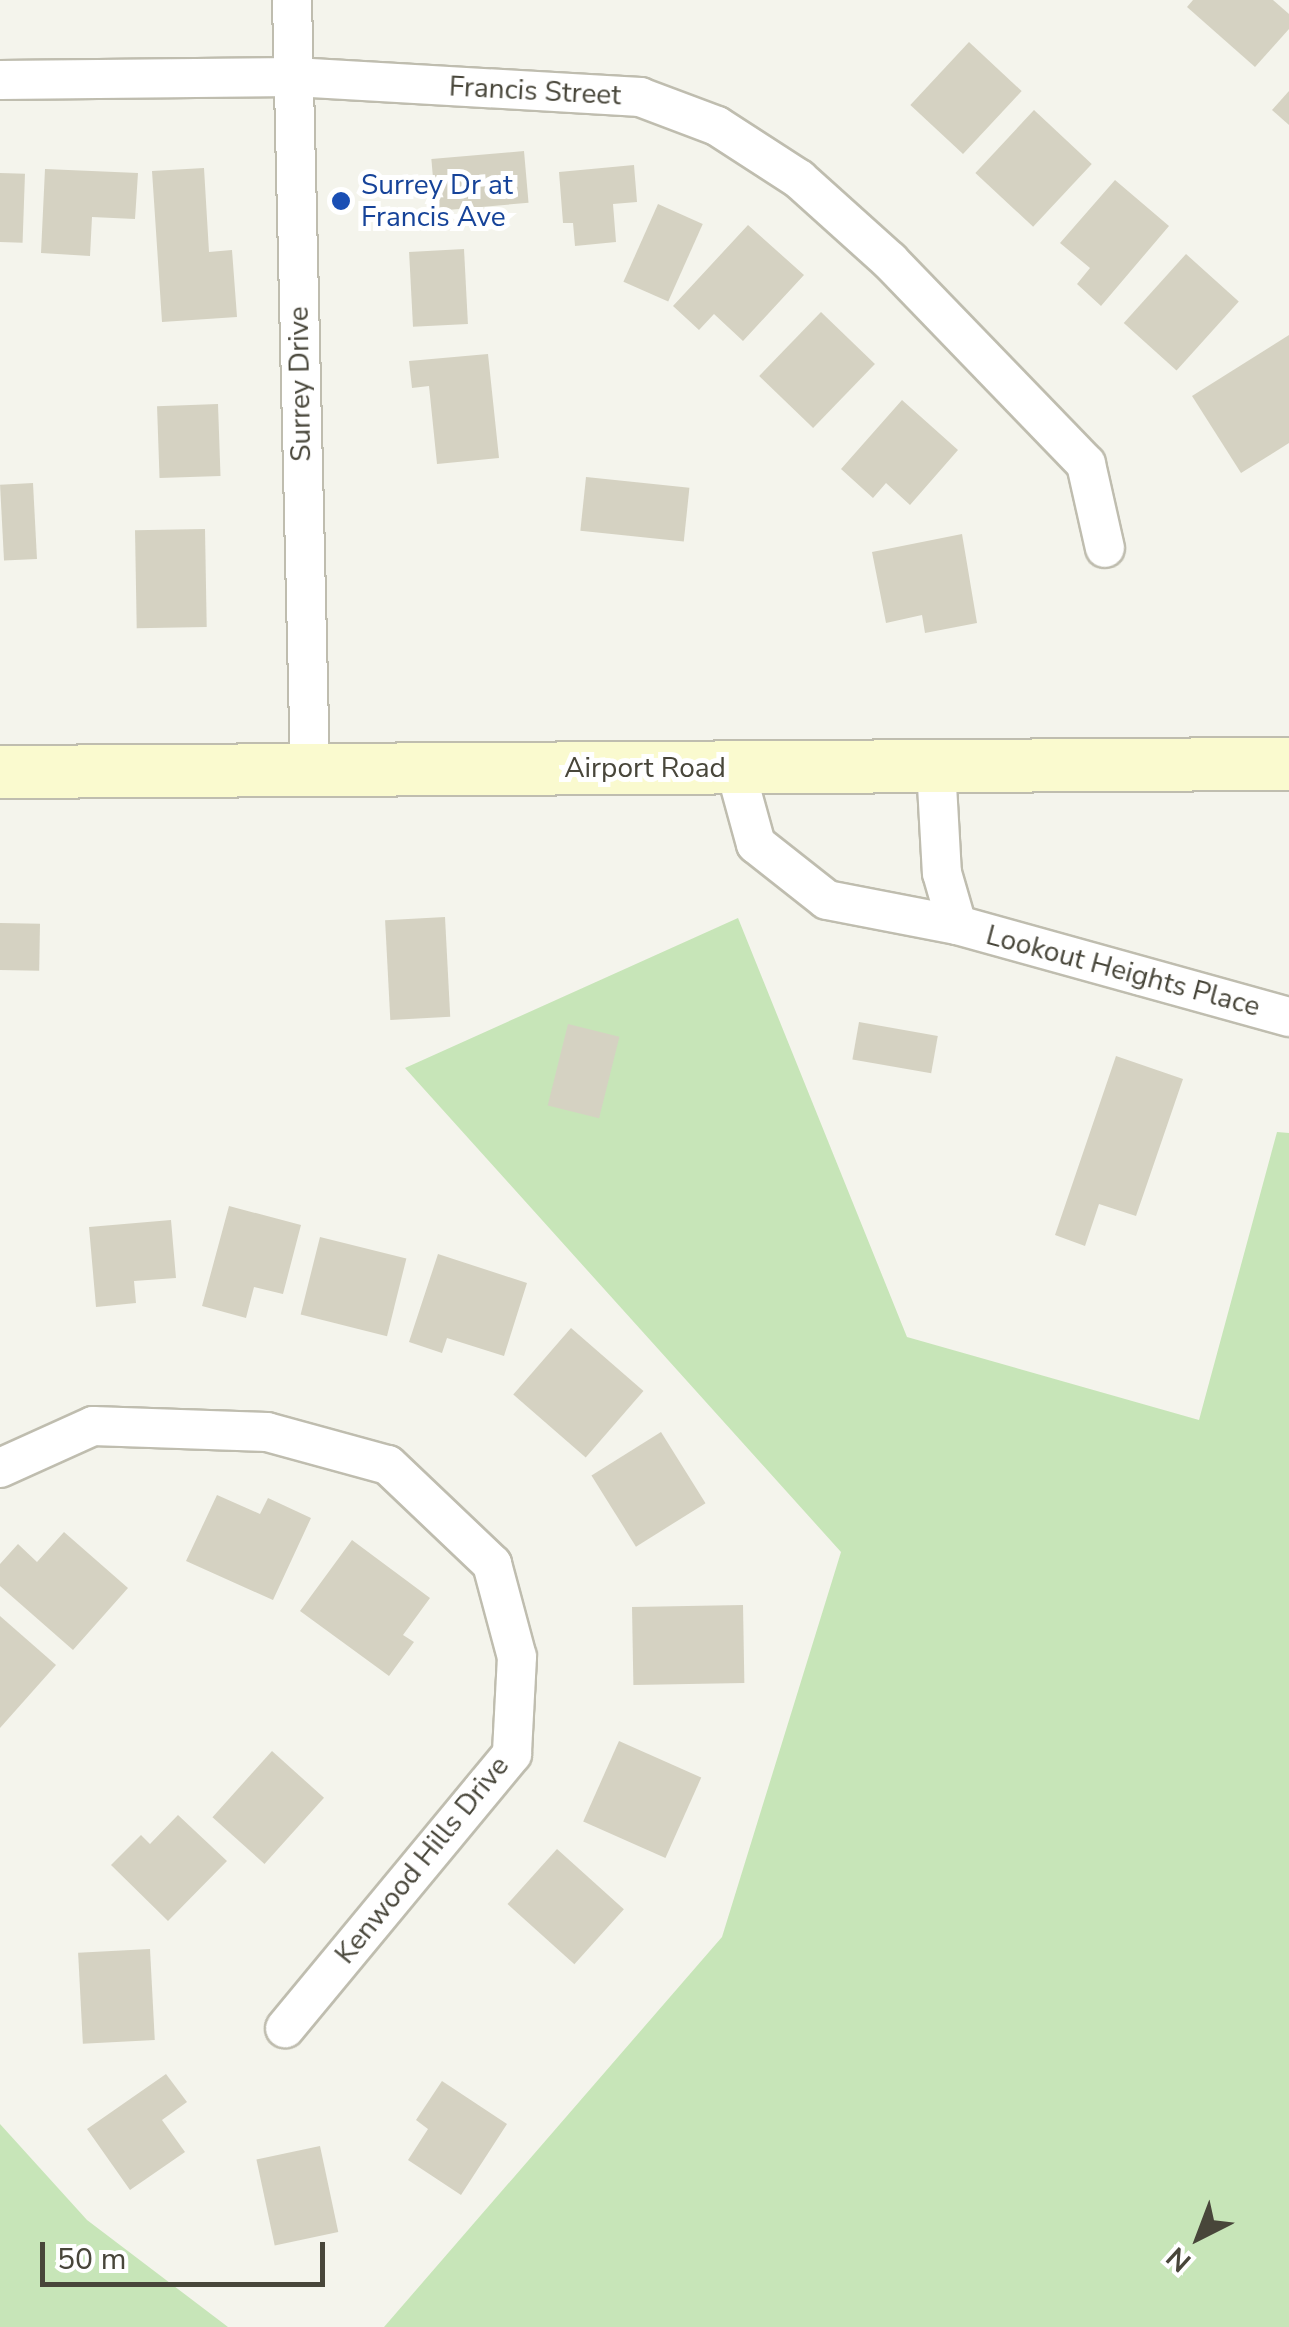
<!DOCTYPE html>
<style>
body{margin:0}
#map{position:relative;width:1289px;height:2327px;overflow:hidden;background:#f4f4ec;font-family:"Nunito Sans",sans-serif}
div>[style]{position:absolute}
.green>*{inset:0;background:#c7e5b8}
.building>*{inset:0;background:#d5d2c2;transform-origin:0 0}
.roads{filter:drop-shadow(2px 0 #bfbdaf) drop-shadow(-2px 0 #bfbdaf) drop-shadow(0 2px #bfbdaf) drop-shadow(0 -2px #bfbdaf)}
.street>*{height:38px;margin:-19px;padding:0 19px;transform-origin:19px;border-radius:19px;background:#fff}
.secondary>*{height:52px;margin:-26px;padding:0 26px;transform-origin:26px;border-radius:26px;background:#fafacf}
.dots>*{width:28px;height:28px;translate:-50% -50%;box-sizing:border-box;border:5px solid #fff;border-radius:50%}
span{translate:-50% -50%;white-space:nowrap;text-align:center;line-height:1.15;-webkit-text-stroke:10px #fff;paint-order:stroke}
.street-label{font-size:28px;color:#48463a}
.transit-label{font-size:28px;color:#164399}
.left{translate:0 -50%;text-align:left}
.north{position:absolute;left:1149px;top:2187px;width:100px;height:100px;-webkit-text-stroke:8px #fff;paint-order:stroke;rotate:222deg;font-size:28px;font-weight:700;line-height:40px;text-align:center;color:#48463a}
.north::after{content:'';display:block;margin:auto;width:35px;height:45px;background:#48463a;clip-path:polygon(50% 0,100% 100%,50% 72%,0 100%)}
.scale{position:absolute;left:40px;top:2242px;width:285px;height:45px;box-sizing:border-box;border:5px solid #48463a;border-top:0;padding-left:12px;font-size:30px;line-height:35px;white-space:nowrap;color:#48463a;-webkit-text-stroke:8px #fff;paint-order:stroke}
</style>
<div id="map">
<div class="green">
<i style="clip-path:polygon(738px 918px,907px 1337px,1199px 1420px,1277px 1132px,1289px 1133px,1289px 2327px,384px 2327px,722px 1937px,841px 1552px,405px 1068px)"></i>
<i style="clip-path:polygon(0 2124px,87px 2220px,228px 2327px,0 2327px)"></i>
</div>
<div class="building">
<i style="clip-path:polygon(1193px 0,1273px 0,1289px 14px,1289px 29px,1255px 67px,1187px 7px)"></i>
<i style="left:969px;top:42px;width:72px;height:86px;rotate:43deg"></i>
<i style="clip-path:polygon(1289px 91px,1289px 125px,1272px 110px)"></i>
<i style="left:1034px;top:110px;width:79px;height:86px;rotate:43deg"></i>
<i style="left:524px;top:151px;width:52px;height:93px;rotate:85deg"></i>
<i style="clip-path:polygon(634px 165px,637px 202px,613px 204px,616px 242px,575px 246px,573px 223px,563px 223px,559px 172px)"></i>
<i style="clip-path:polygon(204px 168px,209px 252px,232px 250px,237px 317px,162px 322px,152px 171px)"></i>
<i style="clip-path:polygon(45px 169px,138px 173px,135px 219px,92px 217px,90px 256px,41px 253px)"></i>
<i style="left:0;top:173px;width:25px;height:69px;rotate:2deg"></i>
<i style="clip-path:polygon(1115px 180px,1169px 226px,1101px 306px,1077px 284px,1090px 268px,1060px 243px)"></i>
<i style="left:658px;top:204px;width:49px;height:85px;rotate:24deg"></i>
<i style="clip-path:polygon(748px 225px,804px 275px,743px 341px,714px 314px,699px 330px,673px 306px)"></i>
<i style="left:464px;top:249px;width:75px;height:55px;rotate:87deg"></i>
<i style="left:1186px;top:254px;width:71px;height:93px;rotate:42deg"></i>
<i style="left:821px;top:312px;width:75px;height:89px;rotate:44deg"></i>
<i style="clip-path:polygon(1289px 335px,1289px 443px,1241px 473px,1192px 396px)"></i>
<i style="clip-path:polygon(488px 354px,499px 458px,437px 464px,429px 386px,412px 388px,409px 361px)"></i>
<i style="clip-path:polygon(902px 400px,958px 450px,910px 505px,886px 483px,873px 498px,841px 469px)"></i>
<i style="left:218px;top:404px;width:72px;height:61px;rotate:88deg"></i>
<i style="left:586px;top:477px;width:104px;height:54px;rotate:6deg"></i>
<i style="left:33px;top:483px;width:76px;height:33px;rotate:87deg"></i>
<i style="left:205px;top:529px;width:98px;height:70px;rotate:89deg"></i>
<i style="clip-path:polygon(962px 534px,977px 623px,925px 633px,922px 615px,886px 623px,872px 552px)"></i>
<i style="left:445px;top:917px;width:100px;height:60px;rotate:87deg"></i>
<i style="left:0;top:923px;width:40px;height:47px;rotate:1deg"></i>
<i style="left:859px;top:1022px;width:80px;height:38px;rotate:10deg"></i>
<i style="left:568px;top:1024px;width:53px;height:84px;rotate:14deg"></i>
<i style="clip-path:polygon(1116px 1056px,1183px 1079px,1136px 1216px,1099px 1204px,1085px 1246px,1055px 1235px)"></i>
<i style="clip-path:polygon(229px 1206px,301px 1225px,283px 1294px,254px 1287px,246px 1318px,202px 1306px)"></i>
<i style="clip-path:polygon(171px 1220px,176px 1278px,134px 1281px,136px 1303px,96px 1307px,89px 1227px)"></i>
<i style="left:320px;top:1237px;width:89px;height:80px;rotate:14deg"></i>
<i style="clip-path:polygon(438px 1254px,527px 1283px,504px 1356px,447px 1338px,442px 1353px,409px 1342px)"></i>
<i style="left:571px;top:1328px;width:96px;height:88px;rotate:41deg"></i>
<i style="left:661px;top:1432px;width:84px;height:82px;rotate:58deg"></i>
<i style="clip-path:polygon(217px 1495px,260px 1514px,268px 1498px,311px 1518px,273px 1600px,186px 1561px)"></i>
<i style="clip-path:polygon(64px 1532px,128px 1588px,73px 1650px,0 1586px,0 1564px,18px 1544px,37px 1562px)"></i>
<i style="clip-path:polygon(352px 1540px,430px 1598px,403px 1635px,414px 1642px,389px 1676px,300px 1611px)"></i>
<i style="left:743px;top:1605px;width:78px;height:111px;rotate:89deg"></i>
<i style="clip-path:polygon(0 1616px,56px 1665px,0 1728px)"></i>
<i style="left:619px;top:1741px;width:90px;height:88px;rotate:24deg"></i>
<i style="left:272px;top:1751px;width:70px;height:89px;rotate:42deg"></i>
<i style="clip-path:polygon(178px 1815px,227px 1861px,168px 1921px,111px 1865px,141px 1835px,150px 1844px)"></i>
<i style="left:557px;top:1849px;width:90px;height:74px;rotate:42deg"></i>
<i style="left:150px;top:1949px;width:91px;height:72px;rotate:87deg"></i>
<i style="clip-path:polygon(166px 2074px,187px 2102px,162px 2120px,185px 2152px,130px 2190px,87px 2129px)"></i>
<i style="clip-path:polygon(442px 2081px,507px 2124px,461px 2195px,408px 2160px,428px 2129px,416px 2120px)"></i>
<i style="left:320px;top:2146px;width:88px;height:65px;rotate:78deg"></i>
</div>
<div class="roads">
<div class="street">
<i style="left:292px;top:0;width:768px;rotate:88.66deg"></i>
<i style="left:0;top:80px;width:294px;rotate:-0.6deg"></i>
<i style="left:294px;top:77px;width:347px;rotate:3.3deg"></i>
<i style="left:640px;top:97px;width:82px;rotate:20.6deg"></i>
<i style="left:717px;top:126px;width:98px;rotate:32.9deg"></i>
<i style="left:799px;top:179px;width:122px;rotate:42deg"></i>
<i style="left:890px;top:261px;width:282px;rotate:46deg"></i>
<i style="left:1086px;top:464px;width:86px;rotate:77.3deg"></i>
<i style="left:936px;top:767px;width:106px;rotate:86.8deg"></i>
<i style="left:942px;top:873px;width:54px;rotate:73.9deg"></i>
<i style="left:735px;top:768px;width:79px;rotate:74.6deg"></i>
<i style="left:756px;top:844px;width:90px;rotate:38.3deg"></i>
<i style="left:827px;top:900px;width:132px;rotate:10.9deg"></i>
<i style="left:957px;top:925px;width:345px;rotate:15.5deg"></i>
<i style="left:0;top:1468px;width:102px;rotate:-24.3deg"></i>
<i style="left:93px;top:1426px;width:174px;rotate:2deg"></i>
<i style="left:267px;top:1432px;width:125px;rotate:15.3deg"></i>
<i style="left:388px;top:1465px;width:144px;rotate:43.6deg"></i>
<i style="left:492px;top:1564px;width:96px;rotate:75deg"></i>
<i style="left:517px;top:1657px;width:97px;rotate:93deg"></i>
<i style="left:512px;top:1754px;width:356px;rotate:129.6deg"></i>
</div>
<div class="secondary">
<i style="left:0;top:772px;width:1289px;rotate:-0.36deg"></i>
</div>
</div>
<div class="dots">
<i style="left:341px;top:201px;background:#1a4fb4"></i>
</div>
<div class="street-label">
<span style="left:535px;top:91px;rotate:3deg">Francis Street</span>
<span style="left:300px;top:384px;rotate:-91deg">Surrey Drive</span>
<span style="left:645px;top:768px">Airport Road</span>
<span style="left:1123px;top:971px;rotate:15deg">Lookout Heights Place</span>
<span style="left:422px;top:1860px;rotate:-51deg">Kenwood Hills Drive</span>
</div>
<div class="transit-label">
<span class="left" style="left:361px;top:201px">Surrey Dr at<br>Francis Ave</span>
</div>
<div class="north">N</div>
<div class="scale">50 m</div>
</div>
